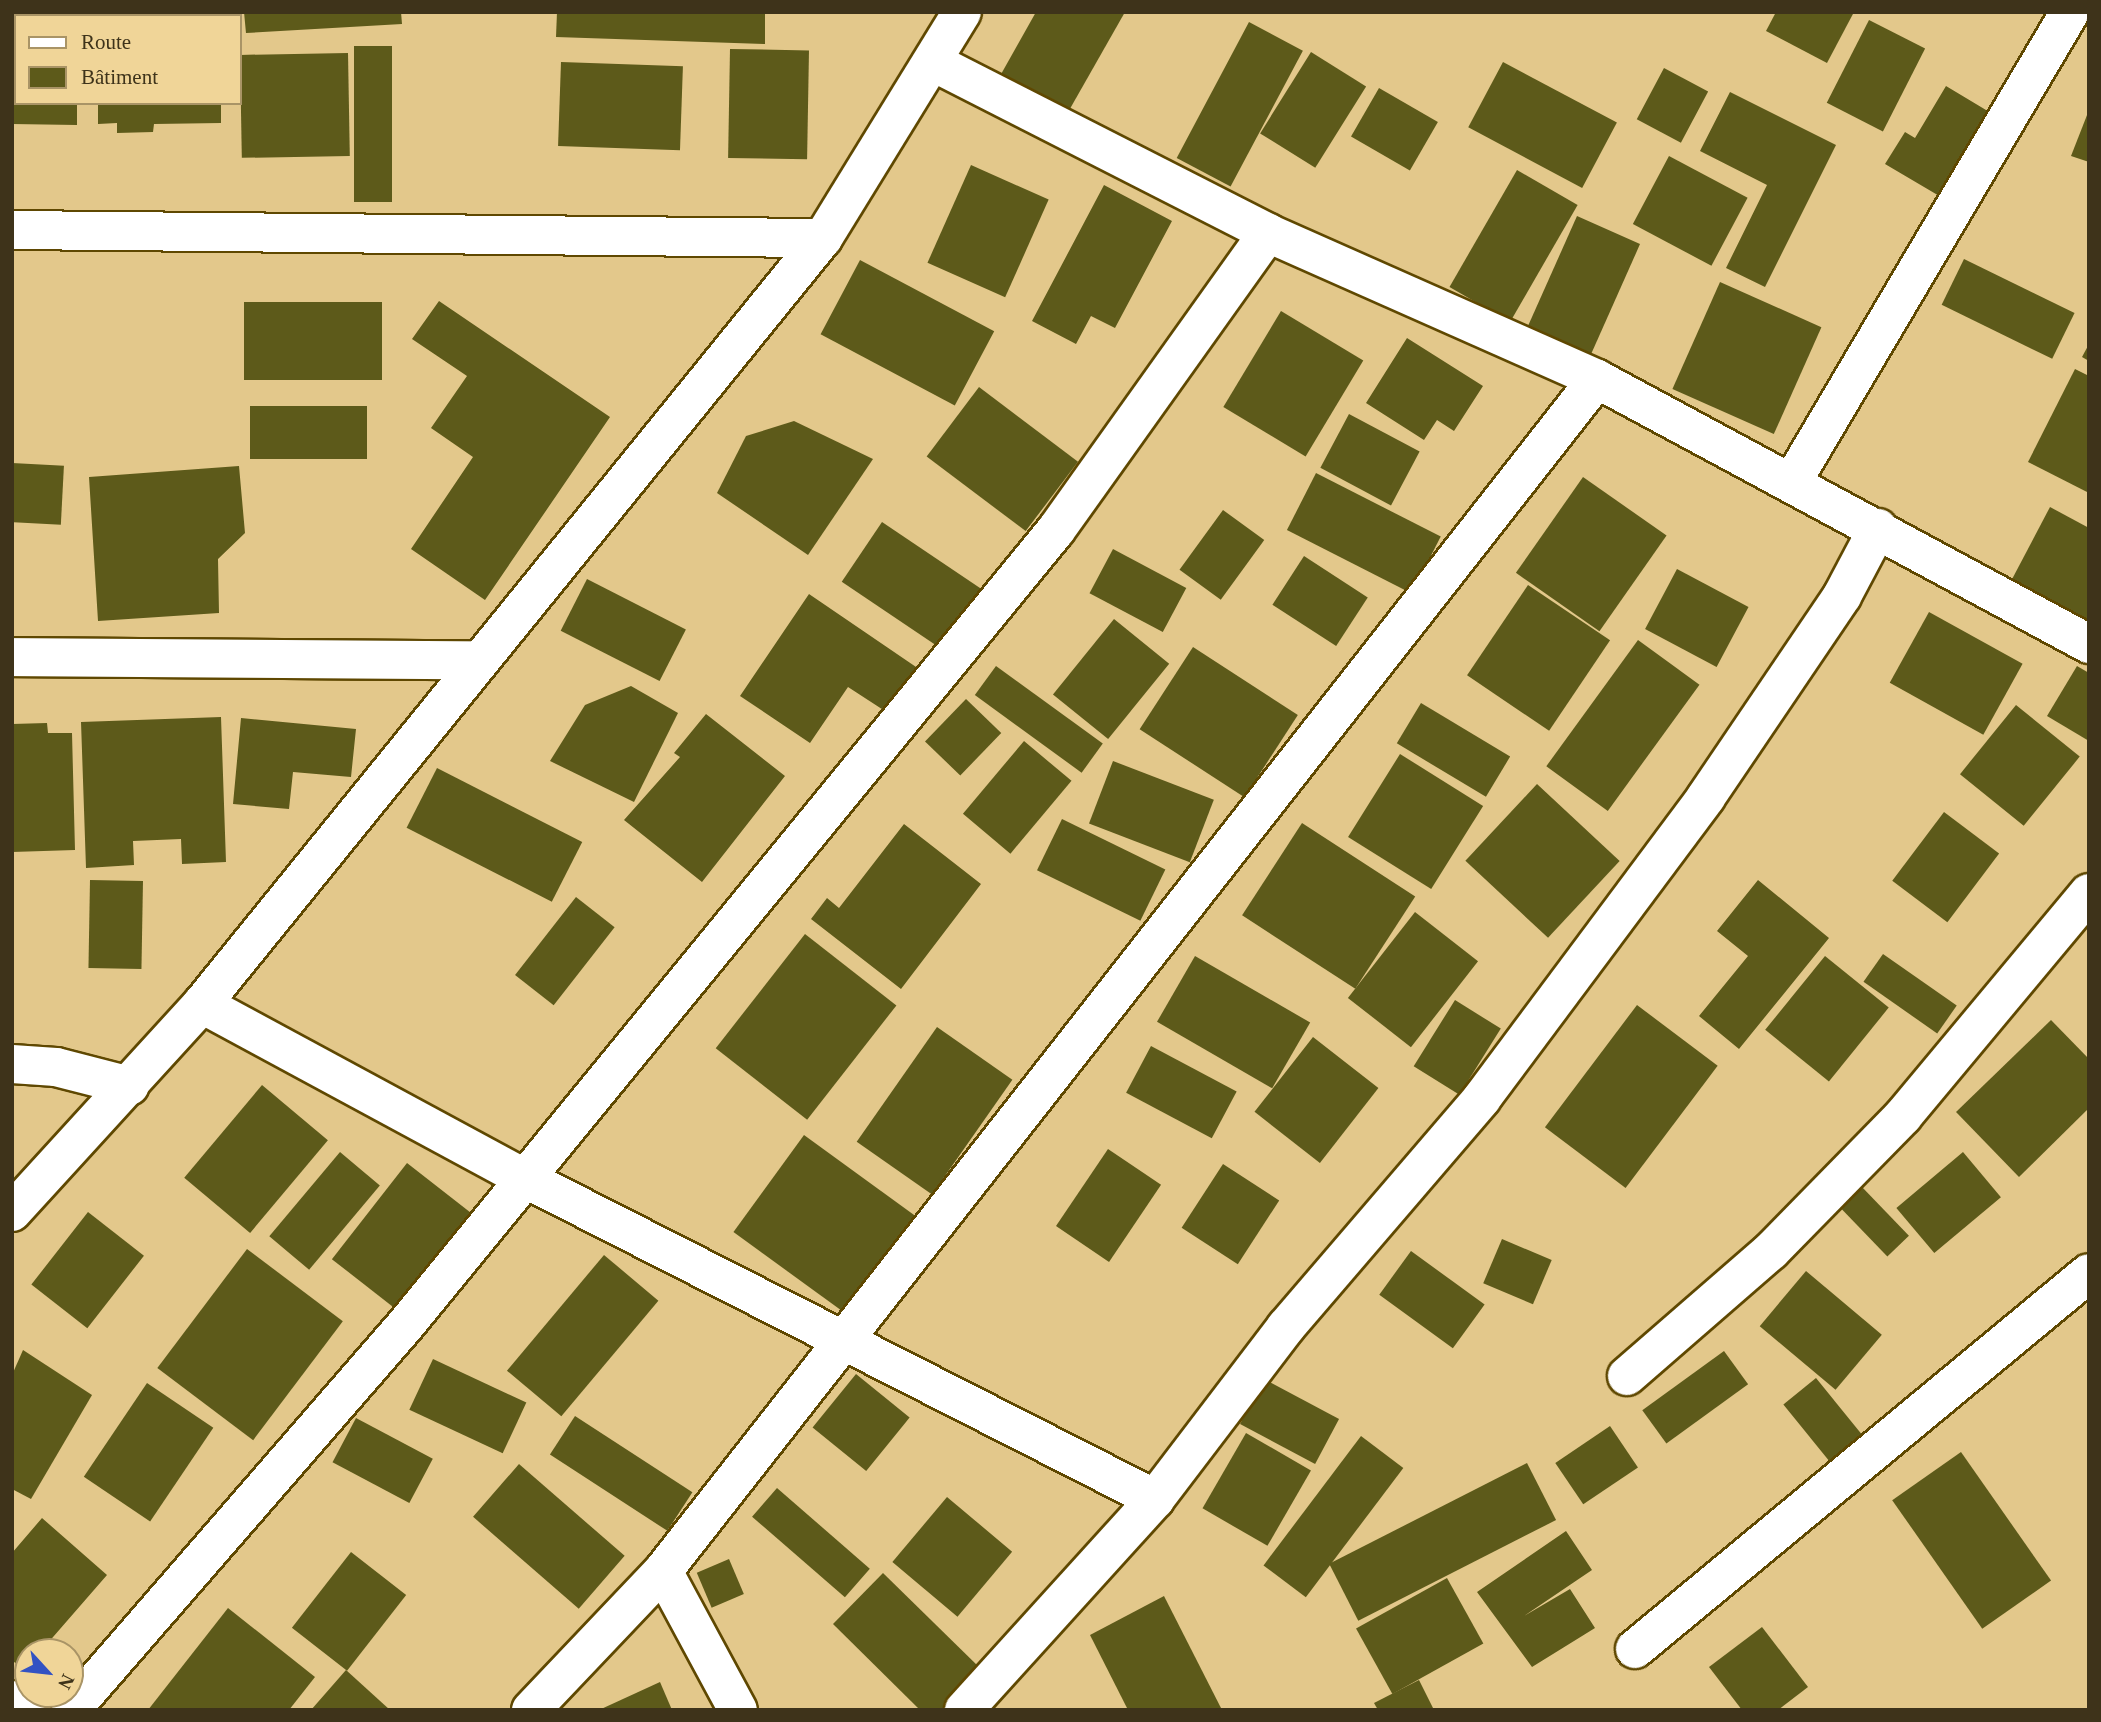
<!DOCTYPE html>
<meta charset="utf-8">
<style>
body{margin:0}
#map{position:relative;width:2101px;height:1722px;overflow:hidden;background:#e3c88b;font-family:"Times New Roman",serif}
div>[style]{position:absolute}
.building>*{inset:0;background:#5d5a1a;transform-origin:0 0}
.roads{filter:drop-shadow(2px 0 #5f4801) drop-shadow(-2px 0 #5f4801) drop-shadow(0 2px #5f4801) drop-shadow(0 -2px #5f4801)}
.minor>*{height:38px;margin:-19px;padding:0 19px;transform-origin:19px;border-radius:19px;background:#fff}
span{translate:-50% -50%;white-space:nowrap;text-align:center;line-height:1.15;-webkit-text-stroke:7px #f0d598;paint-order:stroke}
.frame{position:absolute;inset:0;border:14px solid #3e331a;pointer-events:none}
.legend{position:absolute;left:14px;top:14px;width:228px;height:91px;box-sizing:border-box;background:#f0d598;border:2px solid #a99466;margin:0;padding:9px 12px;list-style:none;font-size:21px;color:#3e331a}
.legend li{display:flex;align-items:center;gap:14px;height:35px}
.legend b{width:35px;border:2px solid #a99466}
.north{position:absolute;left:14px;top:1638px;width:70px;height:70px;box-sizing:border-box;background:#f0d598;border:2px solid #a99466;border-radius:50%;rotate:117deg;font-size:19px;font-weight:700;line-height:28px;text-align:center;color:#3e331a}
.north::after{content:'';display:block;margin:auto;width:24px;height:32px;background:#3252c3;clip-path:polygon(50% 0,100% 100%,50% 72%,0 100%)}
</style>
<div id="map">
<div class="building">
<i style="left:117px;top:12px;width:102px;height:4px"></i>
<i style="clip-path:polygon(244px 12px,401px 12px,402px 24px,246px 33px)"></i>
<i style="clip-path:polygon(557px 12px,765px 12px,765px 44px,556px 37px)"></i>
<i style="clip-path:polygon(1036px 12px,1125px 12px,1067px 114px,1000px 76px)"></i>
<i style="clip-path:polygon(1776px 12px,1854px 12px,1827px 63px,1766px 31px)"></i>
<i style="left:1869px;top:20px;width:63px;height:93px;rotate:27deg"></i>
<i style="left:1249px;top:22px;width:61px;height:154px;rotate:28deg"></i>
<i style="left:354px;top:46px;width:38px;height:156px"></i>
<i style="left:730px;top:49px;width:79px;height:109px;rotate:1deg"></i>
<i style="left:1311px;top:52px;width:65px;height:96px;rotate:32deg"></i>
<i style="left:348px;top:53px;width:103px;height:108px;rotate:89deg"></i>
<i style="clip-path:polygon(12px 59px,16px 103px,77px 103px,77px 125px,12px 124px)"></i>
<i style="left:561px;top:62px;width:122px;height:84px;rotate:2deg"></i>
<i style="left:1503px;top:62px;width:129px;height:74px;rotate:28deg"></i>
<i style="left:1664px;top:68px;width:50px;height:58px;rotate:28deg"></i>
<i style="clip-path:polygon(1946px 86px,1991px 113px,1941px 197px,1885px 164px,1905px 132px,1915px 138px)"></i>
<i style="left:1379px;top:88px;width:68px;height:56px;rotate:30deg"></i>
<i style="clip-path:polygon(1730px 92px,1836px 145px,1765px 287px,1726px 268px,1767px 185px,1700px 151px)"></i>
<i style="clip-path:polygon(98px 103px,221px 103px,221px 123px,154px 124px,153px 132px,117px 133px,117px 123px,98px 124px)"></i>
<i style="clip-path:polygon(2089px 110px,2089px 162px,2071px 156px)"></i>
<i style="left:1669px;top:156px;width:89px;height:77px;rotate:28deg"></i>
<i style="left:971px;top:165px;width:85px;height:107px;rotate:24deg"></i>
<i style="left:1517px;top:170px;width:70px;height:135px;rotate:30deg"></i>
<i style="clip-path:polygon(1104px 185px,1172px 221px,1115px 328px,1091px 316px,1076px 344px,1032px 321px)"></i>
<i style="left:1577px;top:216px;width:69px;height:126px;rotate:24deg"></i>
<i style="left:1964px;top:259px;width:123px;height:51px;rotate:26deg"></i>
<i style="left:860px;top:260px;width:152px;height:84px;rotate:28deg"></i>
<i style="left:1720px;top:282px;width:111px;height:117px;rotate:24deg"></i>
<i style="clip-path:polygon(439px 301px,610px 417px,485px 600px,411px 549px,473px 457px,431px 428px,467px 376px,412px 339px)"></i>
<i style="left:244px;top:302px;width:138px;height:78px"></i>
<i style="left:1281px;top:311px;width:96px;height:112px;rotate:31deg"></i>
<i style="clip-path:polygon(1407px 338px,1483px 386px,1454px 431px,1437px 420px,1424px 440px,1366px 403px)"></i>
<i style="clip-path:polygon(2089px 344px,2089px 361px,2082px 357px)"></i>
<i style="clip-path:polygon(2075px 369px,2089px 376px,2089px 493px,2028px 462px)"></i>
<i style="left:979px;top:387px;width:124px;height:87px;rotate:37deg"></i>
<i style="left:250px;top:406px;width:117px;height:53px"></i>
<i style="left:1349px;top:414px;width:80px;height:61px;rotate:28deg"></i>
<i style="clip-path:polygon(794px 421px,873px 459px,808px 555px,717px 493px,746px 436px)"></i>
<i style="left:12px;top:463px;width:52px;height:59px;rotate:3deg"></i>
<i style="clip-path:polygon(239px 466px,245px 533px,218px 559px,219px 613px,98px 621px,89px 477px)"></i>
<i style="left:1316px;top:473px;width:140px;height:64px;rotate:27deg"></i>
<i style="left:1583px;top:477px;width:102px;height:117px;rotate:35deg"></i>
<i style="clip-path:polygon(2050px 507px,2089px 528px,2089px 624px,2010px 583px)"></i>
<i style="left:1223px;top:510px;width:51px;height:74px;rotate:36deg"></i>
<i style="left:882px;top:522px;width:124px;height:72px;rotate:34deg"></i>
<i style="left:1113px;top:549px;width:83px;height:50px;rotate:28deg"></i>
<i style="left:1304px;top:556px;width:76px;height:58px;rotate:33deg"></i>
<i style="left:1677px;top:569px;width:81px;height:68px;rotate:28deg"></i>
<i style="left:587px;top:579px;width:111px;height:58px;rotate:27deg"></i>
<i style="left:1528px;top:585px;width:99px;height:109px;rotate:34deg"></i>
<i style="clip-path:polygon(809px 594px,919px 669px,888px 713px,848px 687px,810px 743px,740px 696px)"></i>
<i style="left:1929px;top:612px;width:107px;height:81px;rotate:29deg"></i>
<i style="left:1114px;top:619px;width:71px;height:97px;rotate:39deg"></i>
<i style="left:1638px;top:640px;width:76px;height:156px;rotate:36deg"></i>
<i style="left:1193px;top:647px;width:125px;height:98px;rotate:33deg"></i>
<i style="left:996px;top:666px;width:132px;height:36px;rotate:36deg"></i>
<i style="clip-path:polygon(2077px 666px,2089px 673px,2089px 741px,2047px 716px)"></i>
<i style="clip-path:polygon(631px 686px,678px 713px,634px 802px,550px 761px,585px 705px)"></i>
<i style="left:966px;top:699px;width:49px;height:59px;rotate:44deg"></i>
<i style="left:1421px;top:703px;width:104px;height:47px;rotate:31deg"></i>
<i style="left:2016px;top:705px;width:82px;height:89px;rotate:39deg"></i>
<i style="clip-path:polygon(706px 714px,785px 776px,702px 882px,624px 820px,680px 757px,674px 753px)"></i>
<i style="clip-path:polygon(221px 717px,226px 862px,182px 864px,181px 839px,133px 841px,134px 865px,86px 868px,81px 722px)"></i>
<i style="clip-path:polygon(241px 718px,356px 729px,351px 777px,293px 772px,289px 809px,233px 804px)"></i>
<i style="clip-path:polygon(47px 723px,48px 733px,72px 733px,75px 850px,12px 852px,12px 724px)"></i>
<i style="left:1024px;top:741px;width:62px;height:95px;rotate:40deg"></i>
<i style="left:1400px;top:754px;width:98px;height:98px;rotate:32deg"></i>
<i style="left:1113px;top:761px;width:108px;height:67px;rotate:21deg"></i>
<i style="left:437px;top:768px;width:163px;height:67px;rotate:27deg"></i>
<i style="left:1537px;top:784px;width:113px;height:105px;rotate:43deg"></i>
<i style="left:1944px;top:812px;width:69px;height:86px;rotate:37deg"></i>
<i style="left:1062px;top:819px;width:115px;height:57px;rotate:26deg"></i>
<i style="left:1302px;top:823px;width:135px;height:110px;rotate:33deg"></i>
<i style="clip-path:polygon(904px 824px,981px 884px,901px 989px,811px 919px,827px 898px,839px 908px)"></i>
<i style="left:90px;top:880px;width:53px;height:88px;rotate:1deg"></i>
<i style="clip-path:polygon(1758px 880px,1829px 938px,1739px 1049px,1699px 1016px,1748px 956px,1717px 931px)"></i>
<i style="left:576px;top:897px;width:49px;height:99px;rotate:38deg"></i>
<i style="left:1415px;top:912px;width:80px;height:109px;rotate:38deg"></i>
<i style="left:805px;top:934px;width:116px;height:145px;rotate:38deg"></i>
<i style="left:1883px;top:954px;width:90px;height:34px;rotate:35deg"></i>
<i style="left:1195px;top:956px;width:133px;height:76px;rotate:30deg"></i>
<i style="left:1825px;top:956px;width:82px;height:95px;rotate:39deg"></i>
<i style="left:1455px;top:1000px;width:54px;height:78px;rotate:32deg"></i>
<i style="left:1637px;top:1005px;width:101px;height:153px;rotate:37deg"></i>
<i style="clip-path:polygon(2051px 1020px,2089px 1059px,2089px 1108px,2019px 1177px,1956px 1112px)"></i>
<i style="left:937px;top:1027px;width:92px;height:140px;rotate:35deg"></i>
<i style="left:1313px;top:1037px;width:83px;height:95px;rotate:38deg"></i>
<i style="left:1151px;top:1046px;width:97px;height:53px;rotate:28deg"></i>
<i style="left:262px;top:1085px;width:86px;height:121px;rotate:40deg"></i>
<i style="left:804px;top:1135px;width:139px;height:120px;rotate:36deg"></i>
<i style="left:1108px;top:1149px;width:64px;height:93px;rotate:34deg"></i>
<i style="left:340px;top:1152px;width:52px;height:110px;rotate:40deg"></i>
<i style="left:1963px;top:1152px;width:59px;height:87px;rotate:50deg"></i>
<i style="left:407px;top:1163px;width:85px;height:122px;rotate:38deg"></i>
<i style="left:1223px;top:1164px;width:67px;height:76px;rotate:33deg"></i>
<i style="left:1861px;top:1186px;width:69px;height:30px;rotate:46deg"></i>
<i style="left:88px;top:1212px;width:71px;height:92px;rotate:38deg"></i>
<i style="left:1502px;top:1239px;width:54px;height:48px;rotate:23deg"></i>
<i style="left:247px;top:1249px;width:120px;height:149px;rotate:37deg"></i>
<i style="left:1411px;top:1251px;width:91px;height:54px;rotate:36deg"></i>
<i style="left:604px;top:1255px;width:71px;height:151px;rotate:40deg"></i>
<i style="left:1806px;top:1271px;width:99px;height:72px;rotate:40deg"></i>
<i style="clip-path:polygon(23px 1350px,92px 1395px,31px 1499px,12px 1489px,12px 1375px)"></i>
<i style="left:1724px;top:1351px;width:41px;height:101px;rotate:54deg"></i>
<i style="left:433px;top:1359px;width:103px;height:56px;rotate:25deg"></i>
<i style="left:856px;top:1374px;width:69px;height:69px;rotate:39deg"></i>
<i style="left:1816px;top:1378px;width:87px;height:42px;rotate:51deg"></i>
<i style="left:1264px;top:1379px;width:85px;height:51px;rotate:28deg"></i>
<i style="left:147px;top:1383px;width:80px;height:113px;rotate:34deg"></i>
<i style="left:575px;top:1416px;width:140px;height:46px;rotate:33deg"></i>
<i style="left:356px;top:1418px;width:87px;height:50px;rotate:28deg"></i>
<i style="left:1610px;top:1426px;width:50px;height:66px;rotate:56deg"></i>
<i style="left:1246px;top:1433px;width:75px;height:87px;rotate:30deg"></i>
<i style="left:1361px;top:1436px;width:53px;height:162px;rotate:37deg"></i>
<i style="left:1961px;top:1452px;width:157px;height:84px;rotate:55deg"></i>
<i style="left:1527px;top:1463px;width:64px;height:222px;rotate:63deg"></i>
<i style="left:519px;top:1464px;width:140px;height:70px;rotate:41deg"></i>
<i style="left:777px;top:1488px;width:123px;height:38px;rotate:41deg"></i>
<i style="left:947px;top:1497px;width:85px;height:85px;rotate:40deg"></i>
<i style="clip-path:polygon(42px 1518px,107px 1575px,40px 1652px,28px 1652px,24px 1671px,12px 1660px,12px 1553px)"></i>
<i style="clip-path:polygon(1566px 1531px,1592px 1570px,1524px 1616px,1570px 1589px,1595px 1628px,1532px 1667px,1477px 1592px)"></i>
<i style="left:351px;top:1552px;width:70px;height:96px;rotate:38deg"></i>
<i style="left:729px;top:1559px;width:38px;height:35px;rotate:67deg"></i>
<i style="clip-path:polygon(883px 1573px,981px 1669px,942px 1710px,920px 1710px,833px 1624px)"></i>
<i style="left:1447px;top:1578px;width:75px;height:104px;rotate:61deg"></i>
<i style="clip-path:polygon(1164px 1596px,1222px 1710px,1128px 1710px,1090px 1635px)"></i>
<i style="clip-path:polygon(228px 1608px,315px 1677px,289px 1710px,148px 1710px)"></i>
<i style="clip-path:polygon(1762px 1627px,1808px 1687px,1778px 1710px,1742px 1710px,1709px 1667px)"></i>
<i style="clip-path:polygon(346px 1670px,390px 1710px,311px 1710px)"></i>
<i style="clip-path:polygon(1419px 1680px,1434px 1710px,1378px 1710px,1374px 1703px)"></i>
<i style="clip-path:polygon(660px 1682px,672px 1710px,599px 1710px)"></i>
</div>
<div class="roads">
<div class="minor">
<i style="left:933px;top:62px;width:376px;rotate:27deg"></i>
<i style="left:1268px;top:233px;width:360px;rotate:23.9deg"></i>
<i style="left:1597px;top:379px;width:559px;rotate:28.31deg"></i>
<i style="left:12px;top:230px;width:811px;rotate:0.57deg"></i>
<i style="left:1792px;top:482px;width:546px;rotate:-59.4deg"></i>
<i style="left:12px;top:657px;width:465px;rotate:0.4deg"></i>
<i style="left:202px;top:1004px;width:368px;rotate:28.4deg"></i>
<i style="left:526px;top:1179px;width:706px;rotate:26.96deg"></i>
<i style="left:12px;top:1064px;width:44px;rotate:3.9deg"></i>
<i style="left:56px;top:1067px;width:76px;rotate:14.4deg"></i>
<i style="left:12px;top:1212px;width:282px;rotate:-47.6deg"></i>
<i style="left:202px;top:1004px;width:986px;rotate:-50.97deg"></i>
<i style="left:823px;top:238px;width:265px;rotate:-58.4deg"></i>
<i style="left:1627px;top:1376px;width:191px;rotate:-41deg"></i>
<i style="left:1771px;top:1251px;width:189px;rotate:-45.6deg"></i>
<i style="left:1903px;top:1116px;width:290px;rotate:-50.2deg"></i>
<i style="left:663px;top:1571px;width:158px;rotate:61.7deg"></i>
<i style="left:1635px;top:1649px;width:589px;rotate:-39.63deg"></i>
<i style="left:12px;top:1700px;width:18px;rotate:34deg"></i>
<i style="left:71px;top:1710px;width:514px;rotate:-49.02deg"></i>
<i style="left:408px;top:1322px;width:1023px;rotate:-50.71deg"></i>
<i style="left:1056px;top:530px;width:365px;rotate:-54.5deg"></i>
<i style="left:531px;top:1710px;width:192px;rotate:-46.5deg"></i>
<i style="left:663px;top:1571px;width:1514px;rotate:-51.92deg"></i>
<i style="left:964px;top:1710px;width:285px;rotate:-47.8deg"></i>
<i style="left:1155px;top:1499px;width:216px;rotate:-52.7deg"></i>
<i style="left:1286px;top:1327px;width:301px;rotate:-49.4deg"></i>
<i style="left:1482px;top:1098px;width:375px;rotate:-53.3deg"></i>
<i style="left:1706px;top:797px;width:243px;rotate:-55.9deg"></i>
<i style="left:1842px;top:596px;width:77px;rotate:-62.1deg"></i>
</div>
</div>
<div class="frame"></div>
<ul class="legend">
<li><b style="height:9px;background:#fff"></b>Route</li>
<li><b style="height:19px;background:#5d5a1a"></b>Bâtiment</li>
</ul>
<div class="north">N</div>
</div>
